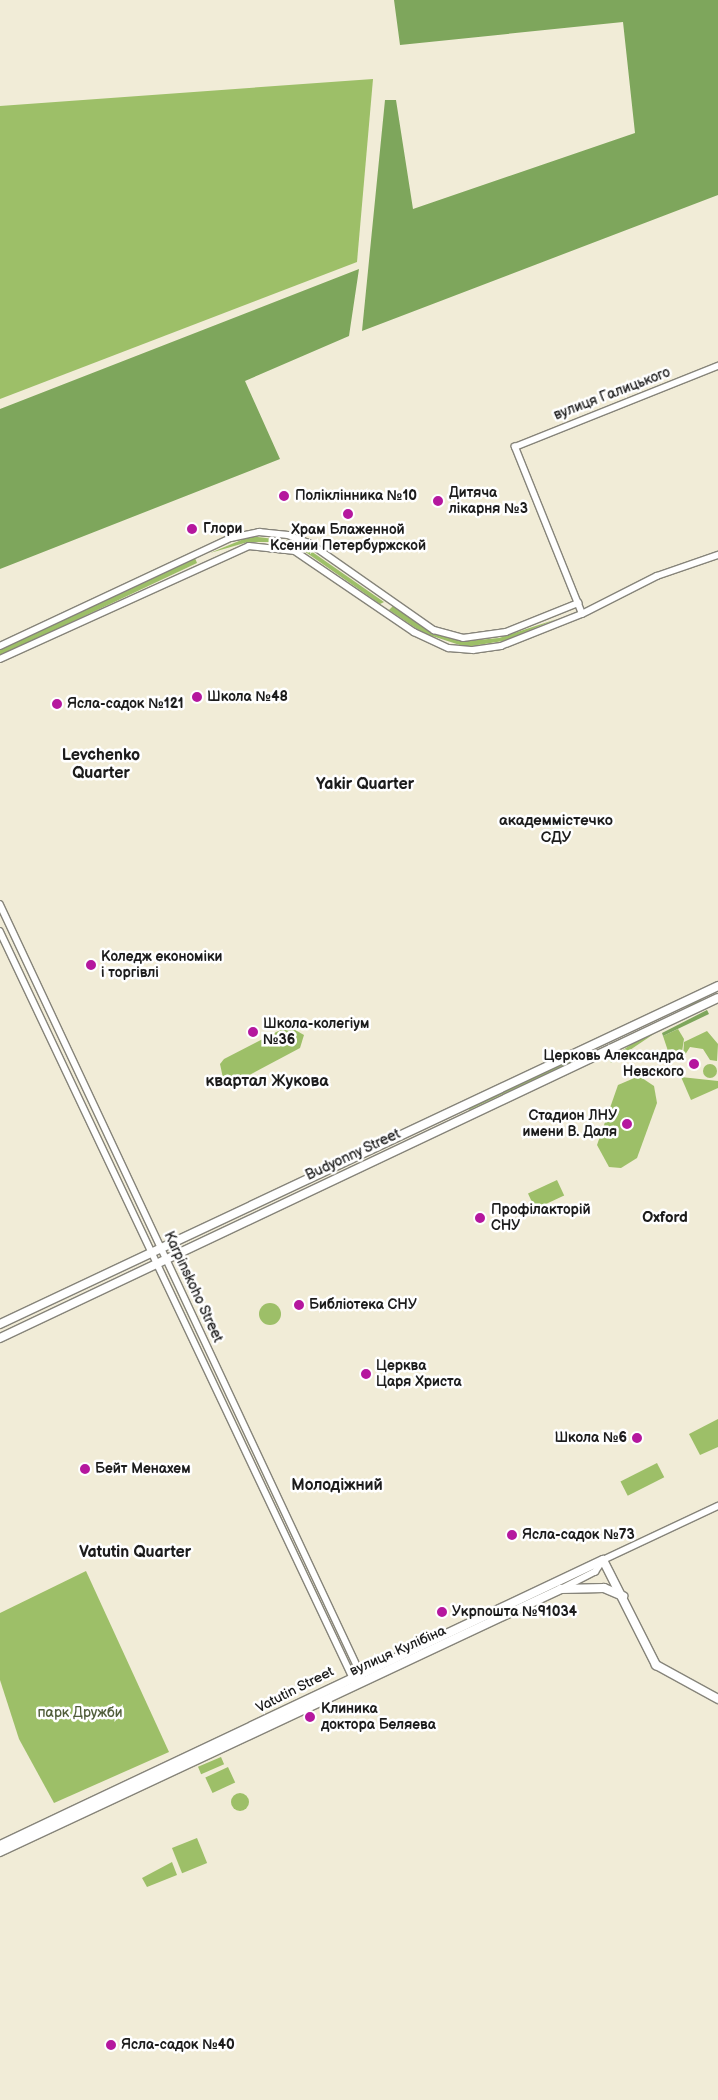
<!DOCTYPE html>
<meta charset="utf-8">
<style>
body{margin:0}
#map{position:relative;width:718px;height:2100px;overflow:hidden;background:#f1ecd7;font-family:"Balsamiq Sans",sans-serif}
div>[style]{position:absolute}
.green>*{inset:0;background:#9dbf68;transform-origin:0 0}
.round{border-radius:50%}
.forest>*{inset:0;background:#7ea65c}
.roads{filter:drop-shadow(1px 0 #86847a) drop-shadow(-1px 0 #86847a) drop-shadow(0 1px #86847a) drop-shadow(0 -1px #86847a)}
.minor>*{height:5.5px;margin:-2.75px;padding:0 2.75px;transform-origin:2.75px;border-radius:2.75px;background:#fff}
.major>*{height:8px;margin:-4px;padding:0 4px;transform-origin:4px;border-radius:4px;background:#fff}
.dots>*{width:14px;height:14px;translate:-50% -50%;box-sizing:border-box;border:2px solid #fff;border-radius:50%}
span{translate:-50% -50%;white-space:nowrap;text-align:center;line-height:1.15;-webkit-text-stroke:5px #fff;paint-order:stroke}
.street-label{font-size:14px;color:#1c1c1c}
.poi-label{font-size:14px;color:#1c1c1c;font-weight:700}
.left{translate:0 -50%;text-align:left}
.right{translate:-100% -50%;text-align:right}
.park-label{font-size:14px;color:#505d3a}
.neighbourhood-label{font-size:15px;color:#1c1c1c;font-weight:700}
.quarter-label{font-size:16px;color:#1c1c1c;font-weight:700}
</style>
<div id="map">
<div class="green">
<i style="clip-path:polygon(373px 79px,357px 262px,0 399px,0 106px)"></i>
<i style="clip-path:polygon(251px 536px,298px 542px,384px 602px,380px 604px,304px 551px,280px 542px,248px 542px,210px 553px)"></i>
<i style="clip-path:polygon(195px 558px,197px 563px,0 656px,0 649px)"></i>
<i style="clip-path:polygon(393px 606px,435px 634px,467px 641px,499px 638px,557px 619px,503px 641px,466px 647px,423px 633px,389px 610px)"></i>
<i style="left:700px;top:998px;width:4px;height:110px;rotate:56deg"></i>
<i style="clip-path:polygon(288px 1026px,304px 1035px,300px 1048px,236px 1082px,223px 1078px,220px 1064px,224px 1059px)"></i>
<i style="clip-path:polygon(678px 1029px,684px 1039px,681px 1058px,668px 1051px,663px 1036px)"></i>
<i style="clip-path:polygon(707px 1031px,718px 1044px,717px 1061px,710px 1060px,703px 1049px,690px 1047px,683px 1058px,684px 1042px)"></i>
<i style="clip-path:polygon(592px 1049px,593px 1052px,469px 1110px,469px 1107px)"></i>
<i class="round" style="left:703px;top:1064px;width:14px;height:14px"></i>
<i style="clip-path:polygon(639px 1076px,654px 1086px,657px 1103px,637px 1158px,621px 1168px,609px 1167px,597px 1145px,618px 1085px)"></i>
<i style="clip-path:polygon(681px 1077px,718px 1081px,718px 1088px,691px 1100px)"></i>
<i style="left:557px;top:1180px;width:17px;height:32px;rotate:65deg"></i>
<i class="round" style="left:259px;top:1303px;width:22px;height:22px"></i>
<i style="clip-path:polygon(718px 1419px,718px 1447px,700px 1455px,689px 1434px)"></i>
<i style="left:657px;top:1463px;width:16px;height:41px;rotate:63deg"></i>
<i style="clip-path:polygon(86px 1571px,169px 1752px,54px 1803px,19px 1739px,0 1680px,0 1613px)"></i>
<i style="left:221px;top:1757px;width:8px;height:25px;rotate:67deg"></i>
<i style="left:228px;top:1767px;width:17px;height:25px;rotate:65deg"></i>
<i class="round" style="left:231px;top:1793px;width:18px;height:18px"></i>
<i style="left:197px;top:1838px;width:27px;height:27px;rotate:68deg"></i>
<i style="clip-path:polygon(172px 1862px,177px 1875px,147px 1887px,142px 1878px)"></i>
</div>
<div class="forest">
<i style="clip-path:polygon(394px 0,718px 0,718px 195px,362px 331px,385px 100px,396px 100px,413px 209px,635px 133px,623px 22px,400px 45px)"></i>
<i style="clip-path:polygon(359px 269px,349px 336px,245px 381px,280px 459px,0 569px,0 409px)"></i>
<i style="clip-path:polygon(707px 1010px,709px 1014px,663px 1036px,662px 1033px)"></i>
</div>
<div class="roads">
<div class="minor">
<i style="left:582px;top:614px;width:180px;rotate:-111.9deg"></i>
<i style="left:515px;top:447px;width:219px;rotate:-21.8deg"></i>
<i style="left:0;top:646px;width:255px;rotate:-25.1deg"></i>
<i style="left:231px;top:538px;width:29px;rotate:-12deg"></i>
<i style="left:259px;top:532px;width:29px;rotate:6deg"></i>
<i style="left:288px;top:535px;width:25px;rotate:21deg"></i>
<i style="left:311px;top:544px;width:150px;rotate:35deg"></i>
<i style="left:434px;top:630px;width:30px;rotate:15deg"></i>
<i style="left:463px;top:638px;width:43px;rotate:-7.9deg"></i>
<i style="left:506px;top:632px;width:78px;rotate:-21.9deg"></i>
<i style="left:0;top:659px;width:273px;rotate:-24.4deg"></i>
<i style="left:249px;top:546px;width:46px;rotate:6.2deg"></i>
<i style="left:295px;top:551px;width:144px;rotate:34.2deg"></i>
<i style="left:414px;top:632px;width:38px;rotate:25deg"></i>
<i style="left:449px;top:648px;width:24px;rotate:5deg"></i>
<i style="left:473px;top:650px;width:28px;rotate:-8deg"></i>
<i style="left:501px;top:646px;width:87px;rotate:-21.6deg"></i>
<i style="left:582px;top:614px;width:84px;rotate:-26.9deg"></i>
<i style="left:657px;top:576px;width:65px;rotate:-19deg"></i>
<i style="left:0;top:904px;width:853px;rotate:64.88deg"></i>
<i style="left:0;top:931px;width:831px;rotate:64.7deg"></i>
<i style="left:563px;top:1588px;width:36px;rotate:-27deg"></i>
<i style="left:595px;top:1572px;width:14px;rotate:-56deg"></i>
<i style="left:603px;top:1560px;width:127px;rotate:-25.2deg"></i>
</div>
<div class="major">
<i style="left:0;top:1324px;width:794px;rotate:-25.21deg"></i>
<i style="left:0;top:1338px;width:794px;rotate:-25.34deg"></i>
<i style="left:0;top:1845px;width:667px;rotate:-25.3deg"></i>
<i style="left:603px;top:1560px;width:118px;rotate:63.2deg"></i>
<i style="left:656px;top:1665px;width:71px;rotate:28.7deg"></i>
<i style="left:0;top:1852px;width:620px;rotate:-25.12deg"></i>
<i style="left:561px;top:1589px;width:43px;rotate:-1.3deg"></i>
<i style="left:604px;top:1588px;width:21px;rotate:23deg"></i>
</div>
</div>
<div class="dots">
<i style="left:284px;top:496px;background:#b5179e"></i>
<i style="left:438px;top:501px;background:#b5179e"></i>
<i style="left:348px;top:514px;background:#b5179e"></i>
<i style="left:192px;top:529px;background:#b5179e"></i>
<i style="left:197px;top:697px;background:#b5179e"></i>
<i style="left:57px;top:704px;background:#b5179e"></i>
<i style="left:91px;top:965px;background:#b5179e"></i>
<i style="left:253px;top:1032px;background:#b5179e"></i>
<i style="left:694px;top:1064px;background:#b5179e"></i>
<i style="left:627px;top:1124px;background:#b5179e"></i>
<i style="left:480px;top:1218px;background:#b5179e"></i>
<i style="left:299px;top:1305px;background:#b5179e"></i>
<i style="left:366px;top:1374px;background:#b5179e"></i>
<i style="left:637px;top:1438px;background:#b5179e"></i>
<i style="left:85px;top:1469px;background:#b5179e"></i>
<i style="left:512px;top:1535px;background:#b5179e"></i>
<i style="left:442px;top:1612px;background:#b5179e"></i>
<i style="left:310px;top:1717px;background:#b5179e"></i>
<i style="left:111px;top:2045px;background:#b5179e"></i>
</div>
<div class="street-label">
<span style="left:612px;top:394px;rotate:-21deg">вулиця Галицького</span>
<span style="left:353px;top:1155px;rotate:-25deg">Budyonny Street</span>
<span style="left:193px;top:1287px;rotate:65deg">Karpinskoho Street</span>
<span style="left:398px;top:1651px;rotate:-24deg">вулиця Кулібіна</span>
<span style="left:295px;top:1690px;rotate:-27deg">Vatutin Street</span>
</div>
<div class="poi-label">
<span class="left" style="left:449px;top:501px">Дитяча<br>лікарня №3</span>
<span class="left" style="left:295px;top:496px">Поліклінника №10</span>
<span class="left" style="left:203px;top:529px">Глори</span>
<span style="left:348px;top:538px">Храм Блаженной<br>Ксении Петербуржской</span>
<span class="left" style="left:207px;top:697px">Школа №48</span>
<span class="left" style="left:67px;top:704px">Ясла-садок №121</span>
<span class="left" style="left:101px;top:965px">Коледж економіки<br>і торгівлі</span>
<span class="left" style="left:263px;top:1032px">Школа-колегіум<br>№36</span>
<span class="right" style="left:684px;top:1064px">Церковь Александра<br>Невского</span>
<span class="right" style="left:617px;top:1124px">Стадион ЛНУ<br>имени В. Даля</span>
<span class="left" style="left:491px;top:1218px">Профілакторій<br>СНУ</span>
<span class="left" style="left:309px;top:1305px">Библіотека СНУ</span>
<span class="left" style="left:376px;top:1374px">Церква<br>Царя Христа</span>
<span class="right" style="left:627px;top:1438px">Школа №6</span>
<span class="left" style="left:95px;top:1469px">Бейт Менахем</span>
<span class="left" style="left:522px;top:1535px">Ясла-садок №73</span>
<span class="left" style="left:452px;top:1612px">Укрпошта №91034</span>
<span class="left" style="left:321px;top:1717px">Клиника<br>доктора Беляева</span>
<span class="left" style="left:121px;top:2045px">Ясла-садок №40</span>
</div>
<div class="park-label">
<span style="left:80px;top:1713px">парк Дружби</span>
</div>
<div class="neighbourhood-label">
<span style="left:556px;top:829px">академмістечко<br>СДУ</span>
<span style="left:665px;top:1218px">Oxford</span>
</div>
<div class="quarter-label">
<span style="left:101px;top:765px">Levchenko<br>Quarter</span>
<span style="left:365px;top:785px">Yakir Quarter</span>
<span style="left:267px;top:1082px">квартал Жукова</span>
<span style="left:337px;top:1486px">Молодіжний</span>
<span style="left:135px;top:1553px">Vatutin Quarter</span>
</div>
</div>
